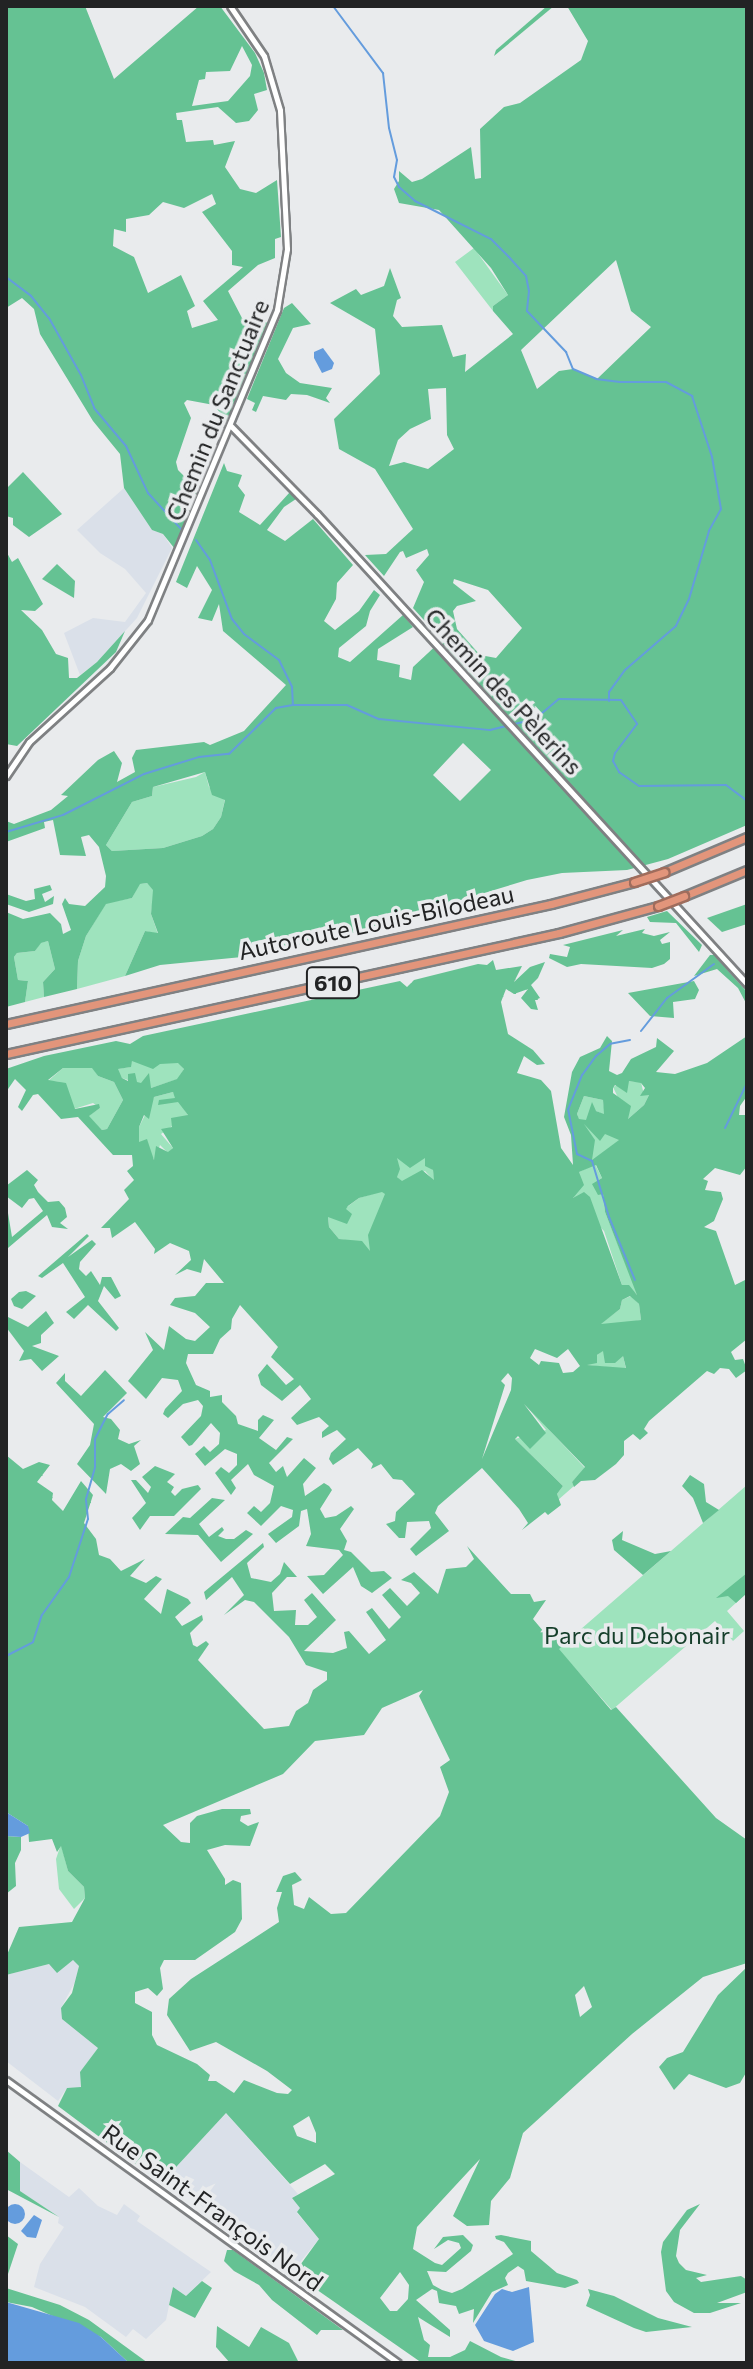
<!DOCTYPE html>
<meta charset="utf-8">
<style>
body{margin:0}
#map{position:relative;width:753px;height:2369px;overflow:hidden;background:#e9ebed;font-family:Commissioner,sans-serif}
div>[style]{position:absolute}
.built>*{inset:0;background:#dae0e9}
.green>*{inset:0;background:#9ee3bd}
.forest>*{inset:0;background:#65c293}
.water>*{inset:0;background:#649cdd}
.round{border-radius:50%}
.stream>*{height:2px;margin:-1px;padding:0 1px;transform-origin:1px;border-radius:1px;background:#649cdd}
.roads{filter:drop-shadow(2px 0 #7f8183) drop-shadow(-2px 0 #7f8183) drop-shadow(0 2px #7f8183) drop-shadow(0 -2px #7f8183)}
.tertiary>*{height:5px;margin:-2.5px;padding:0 2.5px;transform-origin:2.5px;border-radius:2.5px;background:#fff}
.motorway>*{height:7px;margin:-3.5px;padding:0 3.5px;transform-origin:3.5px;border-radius:3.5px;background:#e2957b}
.bridges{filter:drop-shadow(2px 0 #9f6d5d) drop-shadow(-2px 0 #9f6d5d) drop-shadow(0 2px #9f6d5d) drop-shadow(0 -2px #9f6d5d)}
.motorway-bridge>*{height:7px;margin:-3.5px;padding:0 3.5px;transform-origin:3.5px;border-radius:3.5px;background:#e2957b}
span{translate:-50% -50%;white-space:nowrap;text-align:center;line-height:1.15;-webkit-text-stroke:7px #e9ebed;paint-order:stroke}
.shield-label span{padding:2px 6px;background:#e9ebed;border:2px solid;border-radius:6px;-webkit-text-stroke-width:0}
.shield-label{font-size:22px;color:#222324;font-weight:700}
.street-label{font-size:24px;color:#222324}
.park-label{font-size:24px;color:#153e2a}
.frame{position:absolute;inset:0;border:8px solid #222324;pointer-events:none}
</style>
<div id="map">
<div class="built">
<i style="clip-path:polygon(124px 488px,152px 530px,163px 534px,172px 548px,137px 618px,97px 662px,80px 675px,64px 633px,93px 618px,125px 622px,146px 593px,125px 569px,100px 553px,77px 530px)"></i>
<i style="clip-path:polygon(73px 1960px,79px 1966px,75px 1982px,61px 2008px,98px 2048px,80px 2072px,81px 2087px,79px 2090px,67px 2088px,58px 2101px,6px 2061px,6px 1975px,49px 1964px,57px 1972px,67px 1961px)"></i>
<i style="clip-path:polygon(226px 2113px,298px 2194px,292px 2198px,301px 2208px,297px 2213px,319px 2239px,292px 2272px,165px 2179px)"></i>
<i style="clip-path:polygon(20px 2162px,69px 2197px,79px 2188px,98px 2206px,117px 2215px,124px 2204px,140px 2216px,137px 2221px,211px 2272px,186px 2296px,173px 2287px,166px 2320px,146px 2339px,133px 2329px,126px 2337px,85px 2307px,34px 2287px,40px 2264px,64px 2227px,58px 2223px,59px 2217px,20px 2191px)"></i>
</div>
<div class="green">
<i style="clip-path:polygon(474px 248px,508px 295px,493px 306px,493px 311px,455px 262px)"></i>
<i style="clip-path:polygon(205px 772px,209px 787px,225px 799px,221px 817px,213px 829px,202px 836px,163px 848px,112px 851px,106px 845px,132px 802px,152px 796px,153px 787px,196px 777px)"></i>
<i style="clip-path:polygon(147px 883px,154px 890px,151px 914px,158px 934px,145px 931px,125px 976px,77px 989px,78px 961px,86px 936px,106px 903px,132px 898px,139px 884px)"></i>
<i style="clip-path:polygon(48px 941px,55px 969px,43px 982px,44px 997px,25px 1002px,28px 981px,18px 980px,14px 957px,17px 953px,35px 951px,40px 943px)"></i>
<i style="clip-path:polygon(132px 1060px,179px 1063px,184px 1069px,178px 1079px,151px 1088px,122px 1078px,117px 1069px,130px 1067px)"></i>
<i style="clip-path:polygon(63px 1068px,93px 1068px,98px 1076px,114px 1082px,123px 1100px,107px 1129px,102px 1130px,88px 1116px,100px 1108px,93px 1103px,74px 1109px,60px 1082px,48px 1081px)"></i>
<i style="clip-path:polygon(628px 1081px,641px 1082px,644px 1095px,649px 1095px,644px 1105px,628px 1119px,613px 1087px)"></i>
<i style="clip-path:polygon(173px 1092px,188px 1115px,161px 1134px,173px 1148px,168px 1153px,160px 1145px,155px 1160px,138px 1144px,139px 1127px,154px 1097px)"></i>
<i style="clip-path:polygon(584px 1096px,603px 1100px,605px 1115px,596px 1111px,586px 1121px,579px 1120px,577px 1114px)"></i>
<i style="clip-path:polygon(584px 1124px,617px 1138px,620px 1140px,592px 1161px)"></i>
<i style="clip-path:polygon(397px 1158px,425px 1158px,433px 1170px,435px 1182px,425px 1171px,402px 1182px,397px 1177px)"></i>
<i style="clip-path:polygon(595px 1164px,602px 1178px,597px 1181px,603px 1194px,605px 1212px,638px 1295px,622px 1285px,604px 1231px,573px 1199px,580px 1180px,579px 1172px)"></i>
<i style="clip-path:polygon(382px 1191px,386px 1194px,370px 1252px,358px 1242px,339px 1239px,329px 1227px,328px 1217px,334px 1217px,359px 1198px)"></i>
<i style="clip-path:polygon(631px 1296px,639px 1304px,641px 1320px,616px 1325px,600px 1324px,620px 1309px,622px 1300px)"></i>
<i style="clip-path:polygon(603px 1350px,623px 1356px,626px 1369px,586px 1365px)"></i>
<i style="clip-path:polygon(524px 1403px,585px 1468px,572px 1482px,574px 1486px,558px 1500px,557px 1494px,563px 1486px,515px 1439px,546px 1430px)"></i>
<i style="clip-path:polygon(747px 1485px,747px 1593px,727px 1611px,744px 1631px,733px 1641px,715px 1621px,612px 1710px,558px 1649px)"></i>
<i style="clip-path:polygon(61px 1844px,68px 1871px,84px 1887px,85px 1898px,74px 1909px,59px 1889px,56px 1859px)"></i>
</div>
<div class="forest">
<i style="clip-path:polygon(evenodd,6px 6px,85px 6px,114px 79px,199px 6px,220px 6px,255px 53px,264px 73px,267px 90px,254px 94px,258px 110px,249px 121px,236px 123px,218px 107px,176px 113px,177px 120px,182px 120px,186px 142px,213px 140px,214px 145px,235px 141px,225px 167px,240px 189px,256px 193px,277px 180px,281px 237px,275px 239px,275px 258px,258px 265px,228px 291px,242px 318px,258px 324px,260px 320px,268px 323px,227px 422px,214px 405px,187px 400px,184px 403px,191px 418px,176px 462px,178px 470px,192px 484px,203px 481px,175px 549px,163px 534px,152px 530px,124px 488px,120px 454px,93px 421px,40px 334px,34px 309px,22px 298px,6px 308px,6px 6px,242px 46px,252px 65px,250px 76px,228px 101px,192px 106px,199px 80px,205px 79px,206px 72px,230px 71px,242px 46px,6px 6px,212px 194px,216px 204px,202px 212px,232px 251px,232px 265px,243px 267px,203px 301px,218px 320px,192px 328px,187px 311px,195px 306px,181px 275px,148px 293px,134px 257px,113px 246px,114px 229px,126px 232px,126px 219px,149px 215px,163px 202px,184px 208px,212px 194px)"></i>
<i style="clip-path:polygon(547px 6px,554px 6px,494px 56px,496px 50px)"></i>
<i style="clip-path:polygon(evenodd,567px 6px,747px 6px,747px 825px,668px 859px,627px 870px,562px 873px,527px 880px,338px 937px,242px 957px,160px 965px,125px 976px,145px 931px,158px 933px,151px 914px,153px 890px,147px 883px,140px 884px,132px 898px,106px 904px,86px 936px,78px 961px,77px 989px,44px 997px,43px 982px,55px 969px,48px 941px,41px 943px,35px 951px,17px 953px,14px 957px,18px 980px,28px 981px,25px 1002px,6px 1007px,6px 912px,23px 919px,50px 913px,61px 924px,63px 934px,71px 930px,62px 904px,65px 898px,69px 904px,85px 906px,105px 887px,106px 876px,99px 847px,89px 835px,81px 837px,86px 856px,60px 855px,53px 820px,44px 822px,45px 828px,6px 842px,6px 821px,14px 824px,51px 810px,68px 796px,61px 795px,98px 760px,114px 751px,122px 763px,117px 782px,135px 772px,132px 758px,136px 750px,204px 742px,210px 745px,244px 731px,286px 685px,223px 631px,219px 604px,212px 621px,198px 618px,212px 590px,197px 566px,187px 588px,176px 582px,224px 463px,227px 471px,242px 475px,238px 486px,245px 495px,239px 512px,260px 525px,290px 492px,296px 499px,284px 507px,267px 530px,285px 541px,313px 519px,353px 565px,337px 583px,336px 599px,324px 621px,335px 630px,359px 611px,374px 590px,380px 595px,370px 611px,366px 626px,339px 648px,338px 657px,350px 662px,403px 615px,413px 627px,378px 649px,377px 660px,400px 665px,399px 677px,411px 680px,413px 667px,442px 640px,413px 608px,424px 582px,416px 570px,429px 555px,427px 549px,406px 558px,403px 551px,400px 552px,384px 576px,365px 555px,386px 554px,413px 529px,375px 469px,339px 449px,334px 419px,380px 374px,375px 329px,330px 303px,356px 289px,361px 295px,384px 286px,390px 268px,401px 298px,397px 300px,393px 316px,402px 327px,442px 325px,453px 357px,466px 354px,465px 372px,513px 334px,493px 311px,493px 306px,508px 295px,491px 268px,439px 210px,399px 203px,394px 189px,399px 181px,399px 171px,412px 182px,422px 179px,471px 147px,475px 179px,481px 178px,480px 129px,504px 107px,520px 103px,581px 60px,588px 41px,567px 6px,616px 260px,631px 311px,651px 327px,597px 379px,573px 369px,559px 371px,537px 389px,521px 350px,616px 260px,567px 6px,446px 388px,447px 435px,454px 449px,428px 469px,404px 462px,389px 466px,398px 440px,410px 429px,431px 419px,428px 389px,446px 388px,567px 6px,454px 579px,488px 590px,522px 628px,496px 658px,480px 655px,457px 629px,453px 611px,457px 606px,476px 601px,453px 583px,454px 579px,567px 6px,463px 743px,491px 770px,460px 801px,433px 775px,463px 743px,567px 6px,205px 772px,212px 795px,225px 800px,221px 817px,213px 829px,202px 836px,163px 848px,112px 851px,106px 845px,132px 802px,152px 796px,153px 787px,205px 772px)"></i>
<i style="clip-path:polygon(292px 303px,311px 324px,293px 328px,278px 359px,286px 373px,300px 383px,332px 388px,326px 398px,330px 403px,307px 395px,291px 394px,286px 400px,263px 396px,256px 412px,252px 410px,255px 403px,247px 399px,284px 308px)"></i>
<i style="clip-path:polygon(23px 472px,62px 514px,29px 537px,13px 525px,13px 518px,6px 516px,6px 489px)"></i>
<i style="clip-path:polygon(6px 551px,12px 562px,18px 558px,43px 604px,35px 611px,21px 610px,42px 630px,56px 654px,68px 658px,69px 678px,77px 678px,97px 662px,125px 631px,116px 652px,17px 746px,6px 744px)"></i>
<i style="clip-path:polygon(57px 564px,75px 581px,74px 598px,42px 579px)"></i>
<i style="clip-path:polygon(50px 885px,52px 890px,42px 894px,45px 902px,54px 896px,53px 904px,29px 912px,6px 904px,6px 894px,26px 901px,35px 899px,34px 889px)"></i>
<i style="clip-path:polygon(747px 904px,747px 924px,722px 932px,707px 918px)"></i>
<i style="clip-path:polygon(667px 911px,702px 945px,699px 952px,676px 923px,650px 922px,647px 917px)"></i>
<i style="clip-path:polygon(645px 929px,642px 933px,654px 936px,670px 932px,660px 940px,662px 944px,670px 942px,670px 959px,664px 964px,652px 968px,581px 964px,567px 967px,549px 958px,550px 954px,567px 957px,570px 947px,563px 945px,623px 930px,616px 936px)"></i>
<i style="clip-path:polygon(710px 955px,714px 955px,747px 992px,747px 1005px,738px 988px,717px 969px,694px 976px)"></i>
<i style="clip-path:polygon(evenodd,493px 960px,496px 970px,522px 966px,514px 982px,530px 967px,545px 962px,538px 978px,531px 985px,540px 998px,535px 1000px,538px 1010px,531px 1009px,521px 998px,528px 989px,514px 994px,506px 989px,501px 1002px,508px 1034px,533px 1050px,545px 1064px,537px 1065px,524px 1056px,517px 1073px,541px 1080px,551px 1091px,561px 1148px,573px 1165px,571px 1135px,564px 1117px,572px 1072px,580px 1057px,600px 1048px,607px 1036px,612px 1041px,609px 1071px,617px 1075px,622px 1073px,631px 1059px,656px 1047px,657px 1038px,674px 1051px,656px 1072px,675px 1074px,707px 1063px,747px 1036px,747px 1096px,740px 1106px,739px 1115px,747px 1115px,747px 1166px,740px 1175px,715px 1168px,703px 1179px,708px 1181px,705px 1190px,721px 1192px,723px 1199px,714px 1221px,704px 1227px,716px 1231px,735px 1285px,747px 1279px,747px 1339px,731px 1352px,735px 1360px,743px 1359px,747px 1370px,736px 1378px,729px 1369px,720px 1368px,714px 1374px,707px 1371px,649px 1421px,644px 1429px,648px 1433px,640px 1440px,633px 1434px,624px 1441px,624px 1455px,616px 1464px,595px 1480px,581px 1481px,574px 1487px,572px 1482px,585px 1467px,524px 1404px,546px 1433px,530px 1449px,518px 1436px,515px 1439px,563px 1486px,557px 1494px,561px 1505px,548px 1515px,545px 1512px,522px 1530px,528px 1523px,519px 1509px,482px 1468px,438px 1506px,435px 1513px,449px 1531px,416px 1556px,410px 1549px,431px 1528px,429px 1521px,407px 1522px,405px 1538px,399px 1538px,386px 1524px,395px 1521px,396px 1512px,415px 1494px,402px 1480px,393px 1479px,381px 1464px,371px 1469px,373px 1464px,358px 1448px,333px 1465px,329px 1459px,331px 1453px,346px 1439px,337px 1430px,322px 1438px,322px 1432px,329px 1426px,319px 1417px,297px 1425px,291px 1418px,311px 1399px,300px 1385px,282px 1401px,261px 1385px,258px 1375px,267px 1364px,286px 1385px,294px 1379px,271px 1357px,278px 1347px,240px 1305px,232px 1319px,231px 1329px,220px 1339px,213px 1354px,188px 1354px,186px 1363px,196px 1385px,210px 1391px,210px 1397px,222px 1395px,222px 1402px,236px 1416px,238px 1424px,258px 1431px,258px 1420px,263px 1415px,274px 1420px,259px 1438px,276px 1450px,287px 1437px,293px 1439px,269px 1463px,276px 1472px,283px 1466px,287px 1477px,304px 1458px,316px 1468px,303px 1484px,305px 1496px,324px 1483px,329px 1486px,332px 1490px,320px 1509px,325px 1518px,336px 1516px,351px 1506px,354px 1509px,340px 1529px,347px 1541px,344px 1550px,351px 1552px,371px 1572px,384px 1571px,392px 1578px,372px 1593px,361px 1586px,353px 1567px,323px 1594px,307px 1576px,324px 1575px,343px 1555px,339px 1550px,306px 1546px,311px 1534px,307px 1509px,301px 1511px,299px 1526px,276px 1543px,268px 1534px,292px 1517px,293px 1510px,281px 1506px,261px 1526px,247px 1513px,254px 1506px,261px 1512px,270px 1503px,274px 1486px,254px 1475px,248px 1464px,231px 1480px,236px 1488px,231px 1495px,215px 1473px,221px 1467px,229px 1473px,237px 1465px,237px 1454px,225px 1449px,205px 1466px,195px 1454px,204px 1446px,210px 1452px,219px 1444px,220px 1433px,211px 1423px,192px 1445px,189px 1446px,181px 1437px,201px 1416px,203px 1406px,198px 1400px,183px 1404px,168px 1418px,163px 1414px,165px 1409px,182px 1391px,178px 1380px,162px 1378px,146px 1399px,128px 1381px,153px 1350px,145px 1332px,164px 1350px,169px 1326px,186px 1339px,195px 1341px,210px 1327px,195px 1313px,170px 1305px,175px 1298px,195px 1296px,206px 1283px,224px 1283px,204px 1259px,201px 1273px,187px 1269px,175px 1275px,191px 1260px,189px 1251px,170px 1243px,154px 1254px,155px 1249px,135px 1222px,112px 1238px,110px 1228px,101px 1228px,129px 1199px,124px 1190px,134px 1180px,127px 1171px,133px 1166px,132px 1155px,113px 1155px,78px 1117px,61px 1119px,38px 1094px,33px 1095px,22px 1111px,18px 1107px,26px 1090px,15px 1079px,6px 1092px,6px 1069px,44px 1056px,116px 1041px,130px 1044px,143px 1036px,400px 981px,407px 987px,414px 980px,478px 964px,487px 965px,493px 960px,132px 1061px,153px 1069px,160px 1064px,178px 1063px,184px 1069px,177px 1079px,151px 1088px,149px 1073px,141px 1083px,137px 1082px,135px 1073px,128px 1074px,128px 1081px,122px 1078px,118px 1069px,131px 1067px,132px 1061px,493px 960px,63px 1068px,92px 1068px,98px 1076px,114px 1082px,123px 1100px,107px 1129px,102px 1130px,89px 1116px,100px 1108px,99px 1104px,75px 1109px,66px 1083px,48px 1080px,63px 1068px,493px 960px,629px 1081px,641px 1083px,645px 1088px,640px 1096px,649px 1095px,644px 1105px,628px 1119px,631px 1106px,613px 1093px,613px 1088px,615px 1085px,627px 1093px,629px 1081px,493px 960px,173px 1092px,175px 1098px,159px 1100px,158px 1105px,178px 1102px,188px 1115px,171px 1118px,172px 1127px,161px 1129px,173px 1148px,168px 1152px,156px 1146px,154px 1160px,147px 1139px,139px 1142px,139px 1127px,144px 1115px,149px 1119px,154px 1097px,173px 1092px,493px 960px,584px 1096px,603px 1100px,604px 1114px,596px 1111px,592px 1102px,586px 1120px,579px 1119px,577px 1114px,584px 1096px,493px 960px,584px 1124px,600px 1141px,605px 1134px,619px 1140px,592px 1160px,595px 1140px,584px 1124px,493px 960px,397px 1158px,410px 1168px,425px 1158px,425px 1166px,433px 1170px,434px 1180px,422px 1170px,402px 1181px,397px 1177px,400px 1169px,397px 1158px,493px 960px,596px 1165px,602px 1178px,592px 1184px,598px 1195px,603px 1194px,605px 1212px,637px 1295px,629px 1285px,622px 1285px,590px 1197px,584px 1192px,573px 1198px,584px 1185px,579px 1172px,596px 1165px,493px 960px,382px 1192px,385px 1194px,368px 1235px,370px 1251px,362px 1241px,339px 1239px,329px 1227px,328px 1217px,347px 1224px,352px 1214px,346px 1209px,348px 1206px,359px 1198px,382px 1192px,493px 960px,630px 1296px,639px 1304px,641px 1320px,601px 1324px,620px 1309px,622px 1300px,630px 1296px,493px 960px,535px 1349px,557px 1358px,568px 1349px,580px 1366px,573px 1372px,563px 1373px,559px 1363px,541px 1361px,539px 1365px,530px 1358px,535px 1349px,493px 960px,603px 1351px,605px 1363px,615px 1363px,623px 1356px,626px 1368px,587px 1365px,597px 1363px,597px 1355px,603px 1351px,493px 960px,508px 1373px,512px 1378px,511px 1390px,482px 1459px,505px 1385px,501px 1381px,508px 1373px)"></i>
<i style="clip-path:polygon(694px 981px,699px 990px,695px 999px,673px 1002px,674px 1018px,650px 1016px,628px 993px)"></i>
<i style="clip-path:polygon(27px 1170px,38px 1180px,34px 1185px,38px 1192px,48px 1202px,59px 1201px,65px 1208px,67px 1217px,60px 1223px,68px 1229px,52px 1227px,47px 1215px,8px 1248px,6px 1201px,12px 1237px,43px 1211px,34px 1198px,29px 1199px,22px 1208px,6px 1196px,6px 1186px)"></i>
<i style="clip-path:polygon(87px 1234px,89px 1236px,68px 1257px,92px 1240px,96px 1244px,80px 1262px,79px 1269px,86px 1276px,91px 1271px,100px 1285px,102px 1277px,111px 1277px,121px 1296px,115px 1299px,104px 1286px,98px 1301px,119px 1328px,116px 1331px,88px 1305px,74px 1319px,66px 1312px,85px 1297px,63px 1263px,42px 1278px,38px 1276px)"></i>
<i style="clip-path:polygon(26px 1291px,36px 1296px,22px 1309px,14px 1306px,11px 1299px,19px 1292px)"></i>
<i style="clip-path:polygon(46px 1311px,54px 1323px,41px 1335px,41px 1343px,32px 1346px,59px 1356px,42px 1371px,31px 1359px,19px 1361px,24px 1351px,6px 1327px,6px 1316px,28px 1327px)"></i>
<i style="clip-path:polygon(105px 1370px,127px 1393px,103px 1417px,111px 1419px,120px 1430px,118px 1439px,129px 1444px,141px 1440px,134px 1446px,140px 1464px,131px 1471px,121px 1464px,110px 1469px,106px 1494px,77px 1464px,90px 1445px,94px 1424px,56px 1383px,65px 1373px,65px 1381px,81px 1396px)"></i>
<i style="clip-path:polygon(evenodd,6px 1455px,23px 1469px,39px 1462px,50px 1465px,37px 1482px,53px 1493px,52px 1500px,63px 1511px,81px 1481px,93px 1495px,84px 1523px,96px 1539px,99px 1555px,110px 1559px,121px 1571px,145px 1559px,130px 1576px,146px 1583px,156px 1576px,162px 1579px,144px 1599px,161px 1614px,167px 1589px,188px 1599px,191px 1603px,175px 1617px,182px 1626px,202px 1615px,203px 1620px,190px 1633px,193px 1645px,197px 1647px,206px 1641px,209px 1644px,198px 1660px,264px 1729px,289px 1726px,296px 1711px,308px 1703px,313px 1690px,327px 1680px,327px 1672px,306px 1665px,289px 1637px,254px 1602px,245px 1600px,224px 1615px,244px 1595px,232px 1577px,206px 1600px,204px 1592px,263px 1543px,264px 1547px,247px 1563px,251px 1578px,271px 1582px,280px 1574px,284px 1562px,297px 1577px,287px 1577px,272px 1593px,274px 1611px,296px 1610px,295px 1625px,308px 1625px,317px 1617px,304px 1600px,312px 1593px,336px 1620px,304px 1651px,333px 1653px,347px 1648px,344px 1632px,349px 1631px,369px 1654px,386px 1640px,366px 1612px,372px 1608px,389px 1629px,401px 1617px,382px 1595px,390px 1588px,407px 1606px,420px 1593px,411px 1583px,401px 1580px,414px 1572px,438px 1594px,446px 1569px,466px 1567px,474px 1559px,467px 1546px,511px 1594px,530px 1594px,534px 1602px,546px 1600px,533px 1619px,544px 1632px,571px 1638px,559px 1649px,611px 1710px,616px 1707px,716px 1818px,747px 1840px,747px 1963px,703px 1977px,632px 2034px,523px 2133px,510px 2178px,491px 2201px,489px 2225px,467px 2226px,453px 2216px,480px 2159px,417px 2227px,413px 2249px,435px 2263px,442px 2265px,461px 2248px,459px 2243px,448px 2240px,434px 2249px,443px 2237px,463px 2235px,473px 2245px,471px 2251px,446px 2272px,427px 2271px,433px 2285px,442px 2290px,452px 2293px,462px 2289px,513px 2254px,504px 2242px,496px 2239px,495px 2236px,501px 2235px,531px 2241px,531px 2251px,557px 2273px,577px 2280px,579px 2283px,565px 2288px,526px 2281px,524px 2270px,518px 2266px,508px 2273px,505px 2278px,508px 2285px,492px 2292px,473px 2323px,474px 2309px,459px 2314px,456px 2306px,439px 2303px,437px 2291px,432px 2289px,416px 2300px,450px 2330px,450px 2337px,418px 2317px,424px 2340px,430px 2345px,428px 2357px,450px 2357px,465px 2350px,470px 2341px,501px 2357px,523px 2363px,422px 2363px,300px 2278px,298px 2268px,319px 2239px,297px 2212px,300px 2208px,292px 2198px,335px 2174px,325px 2164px,290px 2184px,226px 2113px,165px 2179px,153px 2177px,58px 2106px,67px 2088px,81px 2087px,80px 2072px,98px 2048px,62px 2019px,61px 2008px,72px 1993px,79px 1966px,73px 1960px,57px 1973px,49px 1964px,6px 1975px,6px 1957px,19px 1927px,72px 1922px,85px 1898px,84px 1887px,68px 1871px,61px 1846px,57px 1852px,52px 1839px,29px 1842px,28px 1826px,6px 1812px,6px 1455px,423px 1690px,419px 1696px,450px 1760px,440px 1767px,449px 1792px,440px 1816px,346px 1913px,331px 1914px,309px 1897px,304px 1909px,294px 1905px,292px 1885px,302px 1880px,295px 1872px,283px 1876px,276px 1892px,282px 1892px,277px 1908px,279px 1922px,191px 1979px,169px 1999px,167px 2015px,190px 2051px,216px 2042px,267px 2071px,292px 2090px,288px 2094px,277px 2093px,244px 2080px,234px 2093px,216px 2081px,208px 2081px,210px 2075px,197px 2064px,157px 2045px,152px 2035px,152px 2012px,135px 2003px,135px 1992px,148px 1988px,157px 1996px,163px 1989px,160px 1968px,164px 1960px,195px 1960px,235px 1932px,242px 1919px,241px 1883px,233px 1880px,225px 1885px,225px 1879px,207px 1850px,225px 1845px,250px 1846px,259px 1822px,248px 1826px,240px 1821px,241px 1816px,251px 1814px,250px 1809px,222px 1809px,197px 1816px,190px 1823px,190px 1843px,181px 1842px,163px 1825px,283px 1774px,315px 1741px,364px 1735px,382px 1708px,423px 1690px,6px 1455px,584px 1986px,592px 2007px,580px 2017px,575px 1995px,584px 1986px,6px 1455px,309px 2116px,316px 2133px,316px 2143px,297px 2136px,293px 2126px,309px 2116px,6px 1455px,400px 2272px,409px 2285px,408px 2299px,397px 2311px,390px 2311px,380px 2298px,400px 2272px)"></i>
<i style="clip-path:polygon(155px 1466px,175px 1474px,167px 1482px,174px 1487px,171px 1492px,175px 1496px,182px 1489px,198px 1485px,201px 1489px,174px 1516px,150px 1516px,140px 1530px,132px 1518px,146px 1503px,131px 1480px,136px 1480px,148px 1493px,151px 1487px,142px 1477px)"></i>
<i style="clip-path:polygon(690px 1475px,704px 1484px,706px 1502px,719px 1510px,703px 1523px,693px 1498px,682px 1486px)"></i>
<i style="clip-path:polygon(212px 1498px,225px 1500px,199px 1524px,209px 1537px,222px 1527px,224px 1530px,218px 1536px,226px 1539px,234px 1539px,246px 1530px,253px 1534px,221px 1562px,198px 1535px,165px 1534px,183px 1517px,190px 1518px)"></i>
<i style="clip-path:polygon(623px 1531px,622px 1540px,655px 1554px,671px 1551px,643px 1575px,614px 1550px,612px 1540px)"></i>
<i style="clip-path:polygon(747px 1573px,747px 1593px,736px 1603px,728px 1596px,716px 1598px)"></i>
<i style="clip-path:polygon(6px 1836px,21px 1837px,21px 1850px,15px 1863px,16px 1886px,6px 1894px)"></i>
<i style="clip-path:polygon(747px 1967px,747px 2071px,740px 2083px,726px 2088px,689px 2074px,674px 2090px,659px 2067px,667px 2058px,683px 2052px,718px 1995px)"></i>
<i style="clip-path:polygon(6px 2150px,20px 2162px,20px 2191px,59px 2217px,6px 2189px)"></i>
<i style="clip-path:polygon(700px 2204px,680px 2230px,676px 2256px,679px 2263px,686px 2270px,707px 2275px,696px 2278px,701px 2282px,741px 2276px,747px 2280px,747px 2292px,717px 2303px,741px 2303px,710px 2313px,694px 2313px,674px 2302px,666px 2291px,661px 2252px,663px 2242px,687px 2210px)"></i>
<i style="clip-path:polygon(6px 2235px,18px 2244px,6px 2280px)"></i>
<i style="clip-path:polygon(227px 2250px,233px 2250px,343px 2330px,321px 2330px,317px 2335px,272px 2300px,259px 2285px,234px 2271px,224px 2261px)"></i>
<i style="clip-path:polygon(202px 2281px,212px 2288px,195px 2318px,169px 2305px,173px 2287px,186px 2296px)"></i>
<i style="clip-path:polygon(6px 2288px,60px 2305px,89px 2320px,148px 2363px,129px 2363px,101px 2337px,32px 2307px,6px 2302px)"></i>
<i style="clip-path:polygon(588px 2289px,614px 2296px,658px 2318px,692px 2327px,646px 2332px,634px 2328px,586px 2306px,590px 2295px)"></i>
<i style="clip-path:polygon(217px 2326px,249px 2347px,261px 2327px,289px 2343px,299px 2363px,230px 2363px,216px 2347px)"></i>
</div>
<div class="water">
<i style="clip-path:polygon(323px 348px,334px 363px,332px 369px,322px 373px,314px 358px,314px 352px)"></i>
<i style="clip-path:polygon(6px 1812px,28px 1826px,30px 1833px,21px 1837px,6px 1836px)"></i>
<i class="round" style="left:5px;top:2204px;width:20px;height:20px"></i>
<i style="clip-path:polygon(34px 2215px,42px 2220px,36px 2238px,27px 2237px,21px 2231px)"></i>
<i style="clip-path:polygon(529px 2287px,534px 2342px,513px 2351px,484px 2341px,475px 2325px,495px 2294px,502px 2289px,512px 2292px)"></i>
<i style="clip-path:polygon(6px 2302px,79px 2323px,101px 2337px,129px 2363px,6px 2363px)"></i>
</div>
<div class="stream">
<i style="left:333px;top:6px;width:84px;rotate:53.3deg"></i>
<i style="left:383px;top:73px;width:55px;rotate:83.8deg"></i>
<i style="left:389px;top:128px;width:33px;rotate:76deg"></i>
<i style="left:397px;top:160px;width:17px;rotate:100deg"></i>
<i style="left:394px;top:177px;width:11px;rotate:63deg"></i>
<i style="left:399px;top:187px;width:21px;rotate:41deg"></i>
<i style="left:415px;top:201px;width:85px;rotate:26.6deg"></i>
<i style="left:491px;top:239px;width:25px;rotate:45deg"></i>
<i style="left:509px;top:257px;width:25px;rotate:48deg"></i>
<i style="left:526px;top:276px;width:15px;rotate:79deg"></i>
<i style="left:529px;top:291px;width:20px;rotate:96deg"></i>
<i style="left:527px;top:311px;width:57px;rotate:46.4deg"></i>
<i style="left:566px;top:352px;width:18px;rotate:68deg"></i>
<i style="left:573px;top:369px;width:25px;rotate:23deg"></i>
<i style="left:596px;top:379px;width:24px;rotate:7deg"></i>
<i style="left:620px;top:382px;width:46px"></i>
<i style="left:666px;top:382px;width:30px;rotate:28deg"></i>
<i style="left:692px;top:396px;width:64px;rotate:71.8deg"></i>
<i style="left:712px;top:457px;width:53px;rotate:80.2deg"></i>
<i style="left:721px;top:509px;width:25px;rotate:119deg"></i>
<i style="left:709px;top:531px;width:71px;rotate:106.4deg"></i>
<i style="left:689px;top:599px;width:30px;rotate:116deg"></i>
<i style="left:676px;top:626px;width:67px;rotate:139.2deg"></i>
<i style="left:625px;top:670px;width:27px;rotate:126deg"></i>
<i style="left:609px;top:692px;width:9px;rotate:90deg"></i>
<i style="left:6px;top:277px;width:31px;rotate:37deg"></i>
<i style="left:31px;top:296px;width:28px;rotate:51deg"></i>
<i style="left:49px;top:318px;width:65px;rotate:60.7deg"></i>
<i style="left:81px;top:375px;width:35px;rotate:68deg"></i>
<i style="left:94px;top:408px;width:50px;rotate:49.9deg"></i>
<i style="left:126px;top:446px;width:52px;rotate:64.9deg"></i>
<i style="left:148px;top:493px;width:50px;rotate:47.4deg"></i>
<i style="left:196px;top:540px;width:24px;rotate:55deg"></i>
<i style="left:210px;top:560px;width:63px;rotate:69.6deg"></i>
<i style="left:232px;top:619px;width:19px;rotate:51deg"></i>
<i style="left:244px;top:634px;width:44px;rotate:36.6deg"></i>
<i style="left:279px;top:660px;width:30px;rotate:64deg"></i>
<i style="left:292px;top:687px;width:18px;rotate:87deg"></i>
<i style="left:6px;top:832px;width:59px;rotate:-16.6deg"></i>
<i style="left:63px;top:815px;width:91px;rotate:-26.8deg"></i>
<i style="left:144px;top:774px;width:58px;rotate:-17.2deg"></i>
<i style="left:199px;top:757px;width:30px;rotate:-6deg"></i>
<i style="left:229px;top:754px;width:66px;rotate:-44.4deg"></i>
<i style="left:276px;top:708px;width:17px;rotate:-10deg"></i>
<i style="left:293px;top:705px;width:54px"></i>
<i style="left:347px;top:705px;width:35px;rotate:24deg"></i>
<i style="left:379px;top:719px;width:112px;rotate:5.7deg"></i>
<i style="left:490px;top:730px;width:46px;rotate:-13.7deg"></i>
<i style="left:535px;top:719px;width:31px;rotate:-40deg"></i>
<i style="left:559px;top:699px;width:62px;rotate:0.9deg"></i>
<i style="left:621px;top:700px;width:29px;rotate:56deg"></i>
<i style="left:637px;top:724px;width:36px;rotate:127deg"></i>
<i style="left:615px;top:753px;width:8px;rotate:104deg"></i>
<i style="left:613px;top:761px;width:13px;rotate:61deg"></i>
<i style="left:619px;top:772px;width:24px;rotate:35deg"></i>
<i style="left:639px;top:786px;width:87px;rotate:-0.7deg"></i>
<i style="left:726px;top:785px;width:26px;rotate:37deg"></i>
<i style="left:641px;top:1031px;width:42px;rotate:-51.8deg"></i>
<i style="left:667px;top:998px;width:58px;rotate:-35.9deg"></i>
<i style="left:630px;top:1040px;width:20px;rotate:169deg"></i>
<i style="left:610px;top:1044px;width:18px;rotate:139deg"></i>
<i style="left:596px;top:1056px;width:24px;rotate:126deg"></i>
<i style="left:582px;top:1075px;width:37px;rotate:112deg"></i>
<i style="left:568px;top:1109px;width:46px;rotate:78.7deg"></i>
<i style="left:577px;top:1154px;width:17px;rotate:25deg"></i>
<i style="left:592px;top:1161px;width:59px;rotate:73.1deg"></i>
<i style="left:609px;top:1217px;width:68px;rotate:67.6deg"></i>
<i style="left:725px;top:1128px;width:50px;rotate:-63.9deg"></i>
<i style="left:6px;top:1656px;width:30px;rotate:-27deg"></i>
<i style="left:33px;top:1642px;width:28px;rotate:-72deg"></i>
<i style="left:42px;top:1615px;width:47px;rotate:-54.6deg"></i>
<i style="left:69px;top:1577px;width:61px;rotate:-71.9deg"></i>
<i style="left:88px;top:1519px;width:20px;rotate:-96deg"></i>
<i style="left:86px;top:1499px;width:33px;rotate:-74deg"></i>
<i style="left:95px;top:1467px;width:28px;rotate:-90deg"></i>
<i style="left:95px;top:1439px;width:28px;rotate:-63deg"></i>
<i style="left:108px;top:1414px;width:21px;rotate:-41deg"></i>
</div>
<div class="roads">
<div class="tertiary">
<i style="left:231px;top:426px;width:123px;rotate:45.7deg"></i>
<i style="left:317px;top:514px;width:637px;rotate:47.54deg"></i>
<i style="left:6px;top:776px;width:41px;rotate:-55.9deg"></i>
<i style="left:29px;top:742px;width:110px;rotate:-42.4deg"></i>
<i style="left:110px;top:668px;width:61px;rotate:-51.6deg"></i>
<i style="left:148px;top:620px;width:336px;rotate:-67.4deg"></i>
<i style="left:277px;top:310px;width:62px;rotate:-80.7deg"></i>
<i style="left:287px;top:249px;width:139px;rotate:-92.9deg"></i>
<i style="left:280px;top:110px;width:56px;rotate:-106.5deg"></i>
<i style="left:264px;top:56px;width:60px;rotate:-124.2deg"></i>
<i style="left:6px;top:2080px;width:483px;rotate:35.8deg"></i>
</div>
<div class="motorway">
<i style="left:664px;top:872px;width:90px;rotate:-22.9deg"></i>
<i style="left:684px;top:896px;width:68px;rotate:-22.4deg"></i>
<i style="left:6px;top:1024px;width:558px;rotate:-12.42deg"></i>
<i style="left:551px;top:904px;width:86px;rotate:-14.8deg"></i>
<i style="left:6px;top:1054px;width:566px;rotate:-12.34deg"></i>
<i style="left:559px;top:933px;width:103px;rotate:-15.3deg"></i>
</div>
</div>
<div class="bridges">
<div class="motorway-bridge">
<i style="left:634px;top:882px;width:32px;rotate:-18deg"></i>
<i style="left:658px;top:906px;width:28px;rotate:-21deg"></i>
</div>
</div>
<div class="shield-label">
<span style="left:333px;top:983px">610</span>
</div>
<div class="street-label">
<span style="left:217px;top:410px;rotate:-68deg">Chemin du Sanctuaire</span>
<span style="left:504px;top:691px;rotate:47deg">Chemin des Pèlerins</span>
<span style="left:376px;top:922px;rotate:-12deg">Autoroute Louis-Bilodeau</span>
<span style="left:213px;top:2207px;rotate:36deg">Rue Saint-François Nord</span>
</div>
<div class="park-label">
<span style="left:637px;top:1635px">Parc du Debonair</span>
</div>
<div class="frame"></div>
</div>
